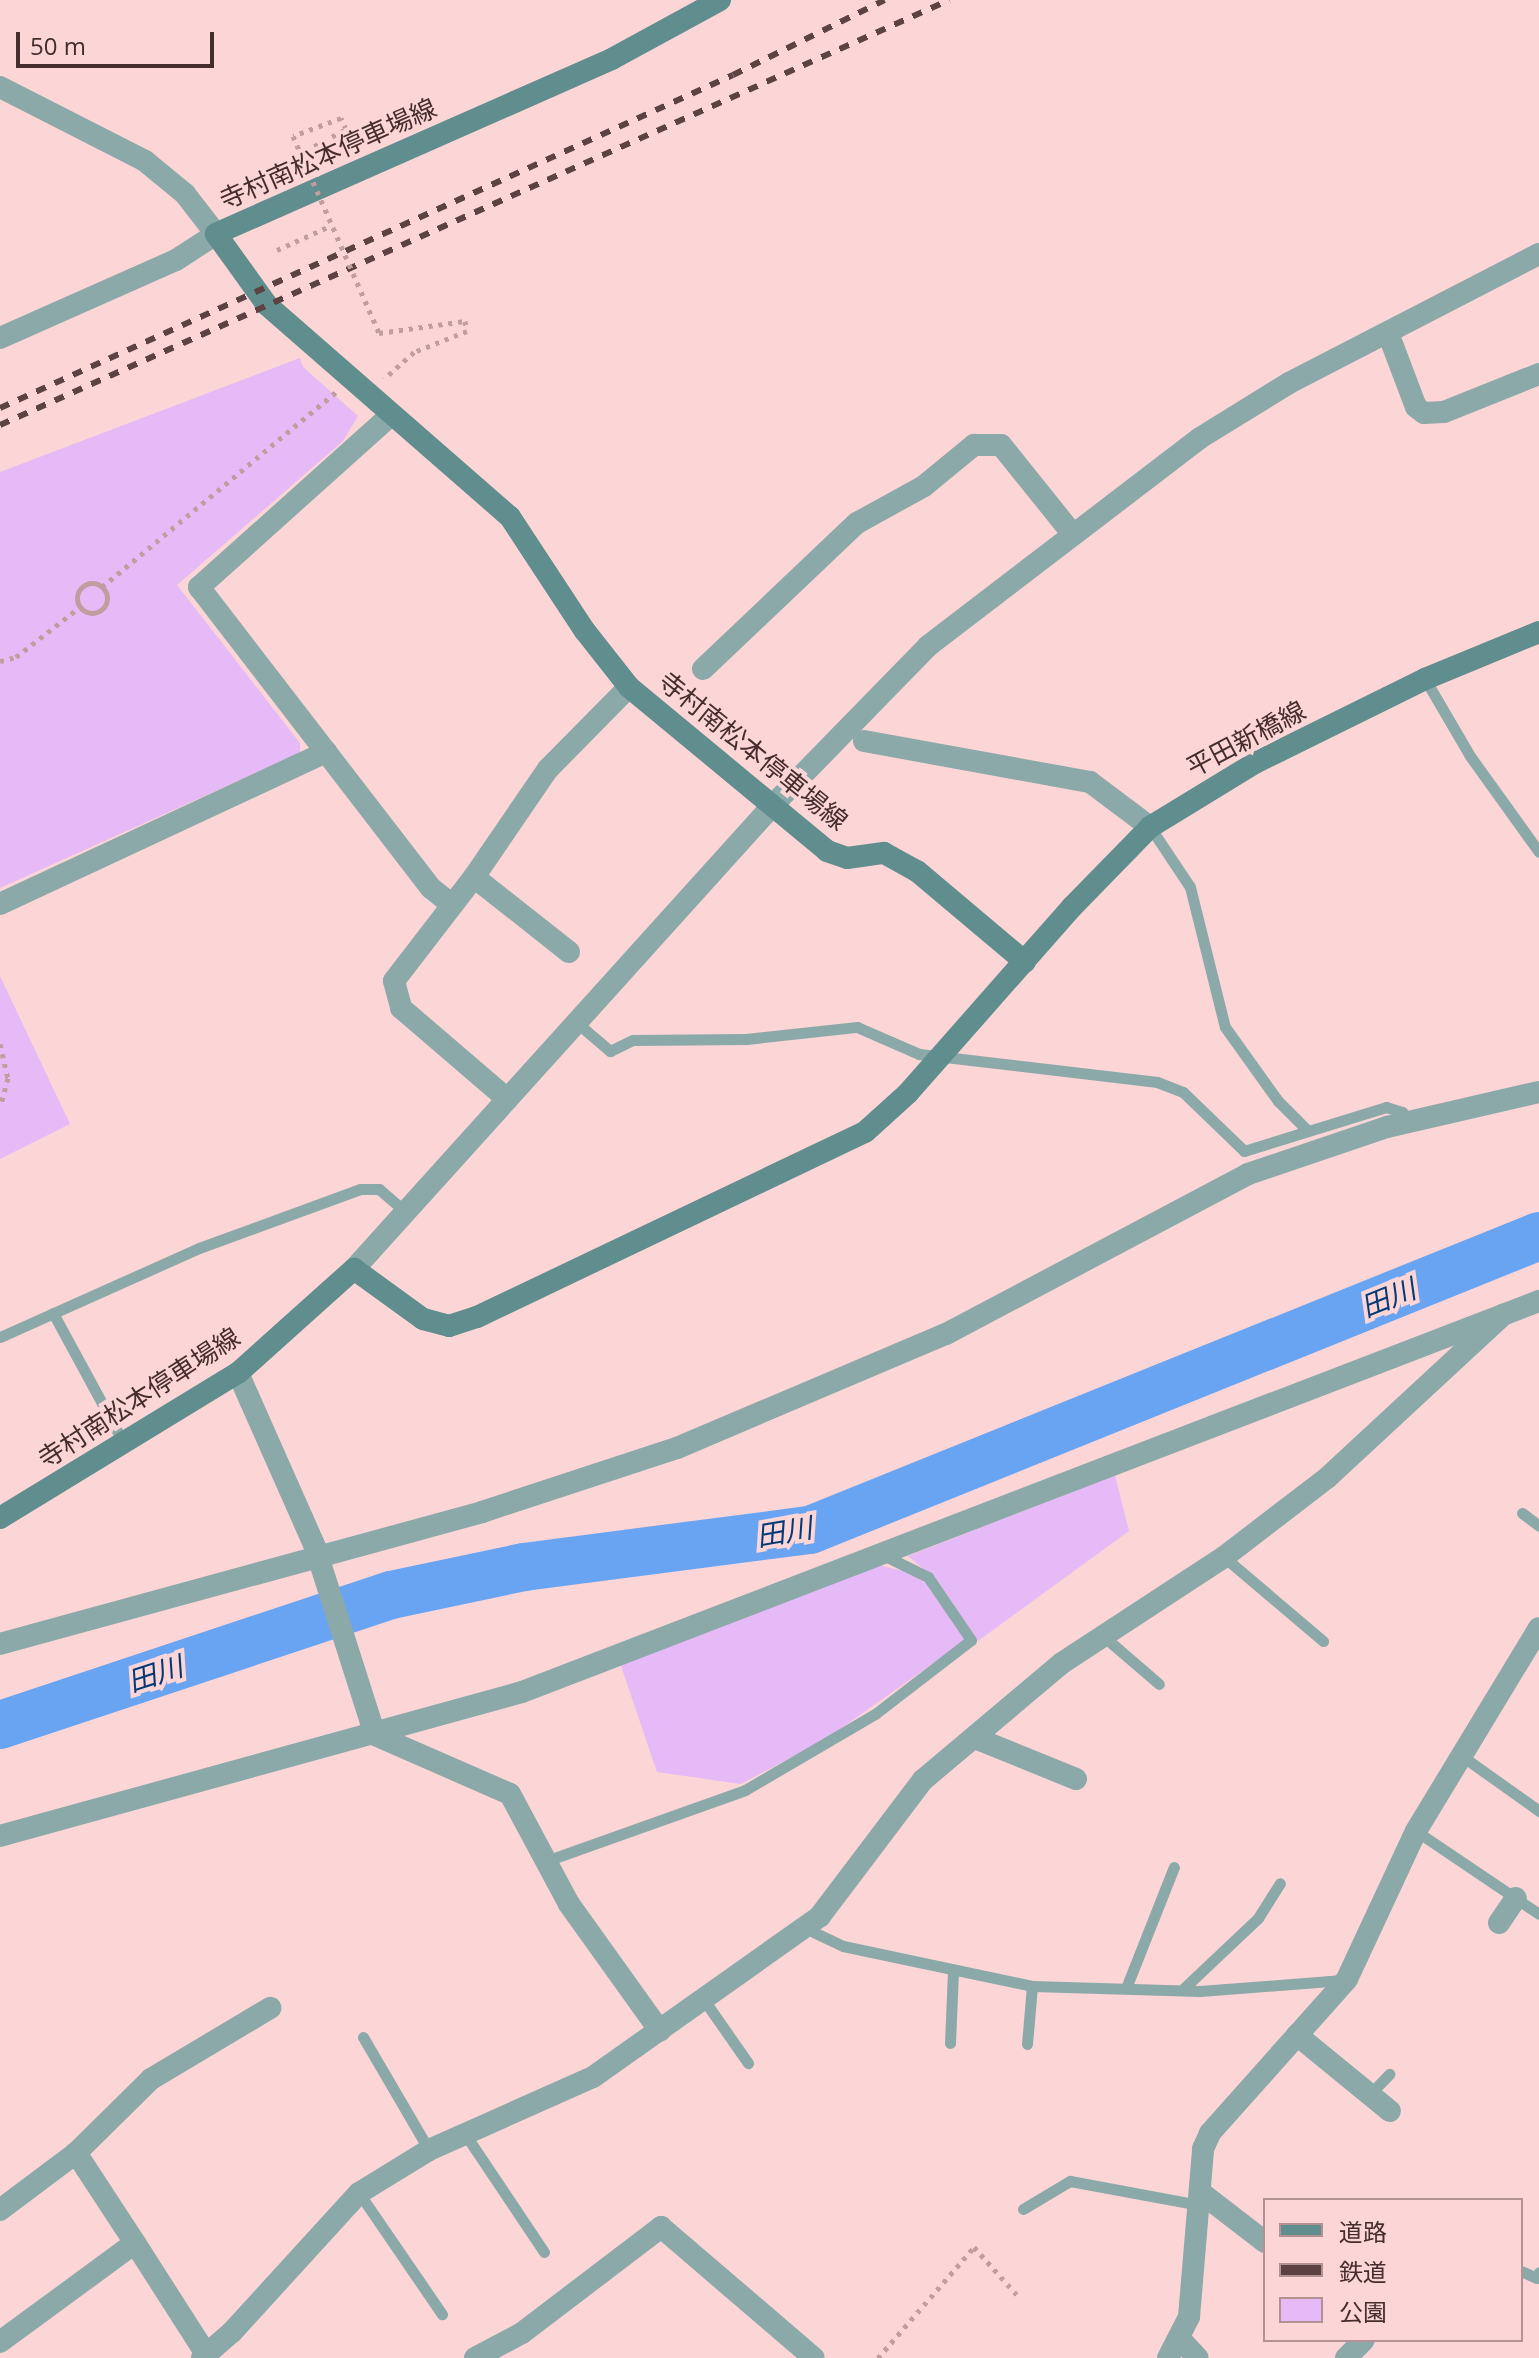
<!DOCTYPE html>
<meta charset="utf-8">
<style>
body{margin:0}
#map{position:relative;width:1539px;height:2358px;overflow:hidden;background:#fcd5d6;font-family:"Open Sans","Noto Sans JP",sans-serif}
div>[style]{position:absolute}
.green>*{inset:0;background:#e5baf6}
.river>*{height:48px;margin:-24px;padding:0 24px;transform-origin:24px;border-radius:24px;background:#69a4f3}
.path>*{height:5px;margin-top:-2.5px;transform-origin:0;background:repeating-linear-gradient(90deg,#c09e9f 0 4px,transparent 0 10px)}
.path>.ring{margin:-2.5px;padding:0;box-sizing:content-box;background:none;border:5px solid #c09e9f;border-radius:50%}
.service>*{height:11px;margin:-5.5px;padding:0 5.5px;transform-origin:5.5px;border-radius:5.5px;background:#8ba9a8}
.minor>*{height:22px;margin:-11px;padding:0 11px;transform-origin:11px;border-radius:11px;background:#8ba9a8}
.tertiary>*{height:22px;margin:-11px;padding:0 11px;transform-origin:11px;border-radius:11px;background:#8ba9a8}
.secondary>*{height:22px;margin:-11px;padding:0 11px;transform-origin:11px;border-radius:11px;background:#608d8d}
.rail>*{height:6px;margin-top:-3px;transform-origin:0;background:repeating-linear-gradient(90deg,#5c4243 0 10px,transparent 0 20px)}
.path-bridge>*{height:5px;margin-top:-2.5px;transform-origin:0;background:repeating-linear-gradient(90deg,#c09e9f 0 4px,transparent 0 10px)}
span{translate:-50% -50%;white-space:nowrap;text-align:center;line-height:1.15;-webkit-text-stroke:8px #fcd5d6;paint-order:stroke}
.street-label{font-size:26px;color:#452d2e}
.water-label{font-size:28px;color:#033a76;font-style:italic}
.legend{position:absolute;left:1263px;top:2198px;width:260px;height:144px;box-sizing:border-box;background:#fcd5d6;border:2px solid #b39293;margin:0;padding:10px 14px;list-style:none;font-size:24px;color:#452d2e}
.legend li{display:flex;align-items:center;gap:16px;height:40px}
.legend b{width:40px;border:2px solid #b39293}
.scale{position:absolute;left:16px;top:32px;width:198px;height:36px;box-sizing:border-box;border:4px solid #452d2e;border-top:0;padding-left:10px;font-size:24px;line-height:28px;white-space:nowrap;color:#452d2e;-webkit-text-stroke:6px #fcd5d6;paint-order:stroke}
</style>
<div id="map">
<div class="green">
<i style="clip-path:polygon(300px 358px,303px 367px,358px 416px,343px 441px,177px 585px,300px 743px,300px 753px,0 888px,0 472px)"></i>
<i style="clip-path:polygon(0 976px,70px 1124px,0 1159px)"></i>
<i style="clip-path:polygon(1115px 1475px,1129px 1531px,978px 1641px,938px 1581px,908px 1556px)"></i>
<i style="clip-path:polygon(879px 1565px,911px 1573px,928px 1585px,966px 1640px,826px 1739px,741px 1784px,657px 1772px,620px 1663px)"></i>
</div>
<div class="river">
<i style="left:0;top:1725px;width:412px;rotate:-18.4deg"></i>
<i style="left:391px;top:1595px;width:136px;rotate:-11.9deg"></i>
<i style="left:524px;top:1567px;width:288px;rotate:-7.4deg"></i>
<i style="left:810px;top:1530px;width:786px;rotate:-21.96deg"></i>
</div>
<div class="path">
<i style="left:284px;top:177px;width:13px;rotate:-113deg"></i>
<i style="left:279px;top:165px;width:76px;rotate:-28.2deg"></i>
<i style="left:346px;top:129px;width:12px;rotate:-114deg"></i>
<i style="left:341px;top:118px;width:51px;rotate:159.4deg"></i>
<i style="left:277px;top:250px;width:60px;rotate:-24.4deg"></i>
<i style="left:379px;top:333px;width:87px;rotate:-7.9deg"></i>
<i style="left:465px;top:321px;width:10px;rotate:79deg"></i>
<i style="left:467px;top:331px;width:57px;rotate:158.4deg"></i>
<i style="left:414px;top:352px;width:40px;rotate:138deg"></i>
<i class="ring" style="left:77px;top:583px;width:25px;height:25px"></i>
<i style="left:102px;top:587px;width:305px;rotate:-39.8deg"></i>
<i style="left:0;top:661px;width:16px;rotate:-14deg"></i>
<i style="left:16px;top:657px;width:81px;rotate:-38deg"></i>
<i style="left:0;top:1044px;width:35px;rotate:77deg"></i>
<i style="left:8px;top:1078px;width:30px;rotate:105deg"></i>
<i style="left:878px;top:2358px;width:147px;rotate:-49.1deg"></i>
<i style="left:974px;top:2247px;width:64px;rotate:48.1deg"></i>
</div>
<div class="service">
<i style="left:1425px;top:679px;width:89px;rotate:59.7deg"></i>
<i style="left:1470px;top:756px;width:118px;rotate:54.3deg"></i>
<i style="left:1150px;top:827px;width:72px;rotate:56.3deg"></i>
<i style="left:1190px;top:887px;width:144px;rotate:76deg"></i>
<i style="left:1225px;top:1027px;width:91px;rotate:54.4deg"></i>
<i style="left:1278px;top:1101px;width:41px;rotate:45deg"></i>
<i style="left:576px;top:1022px;width:45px;rotate:40.5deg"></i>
<i style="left:610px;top:1051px;width:25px;rotate:-26deg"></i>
<i style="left:633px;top:1040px;width:113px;rotate:-0.5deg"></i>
<i style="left:746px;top:1039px;width:112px;rotate:-6.2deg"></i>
<i style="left:857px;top:1027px;width:68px;rotate:23.5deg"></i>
<i style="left:919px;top:1054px;width:240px;rotate:6.7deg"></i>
<i style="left:1157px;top:1082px;width:28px;rotate:21deg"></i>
<i style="left:1183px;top:1092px;width:85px;rotate:44deg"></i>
<i style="left:1244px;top:1151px;width:149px;rotate:-17.2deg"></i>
<i style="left:1386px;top:1107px;width:17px;rotate:17deg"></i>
<i style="left:1402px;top:1112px;width:11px;rotate:52deg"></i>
<i style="left:53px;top:1313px;width:149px;rotate:61.5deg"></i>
<i style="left:0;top:1337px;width:218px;rotate:-24.1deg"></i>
<i style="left:199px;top:1248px;width:171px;rotate:-20.1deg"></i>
<i style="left:360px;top:1189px;width:19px"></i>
<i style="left:379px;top:1189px;width:35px;rotate:41deg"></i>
<i style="left:1522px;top:1513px;width:21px;rotate:37deg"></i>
<i style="left:1224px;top:1557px;width:130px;rotate:40.3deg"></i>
<i style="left:1102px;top:1635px;width:75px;rotate:40.7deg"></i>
<i style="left:1462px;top:1756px;width:95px;rotate:35.5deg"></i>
<i style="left:1416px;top:1831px;width:148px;rotate:34deg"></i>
<i style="left:546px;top:1861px;width:211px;rotate:-19.6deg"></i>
<i style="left:745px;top:1790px;width:151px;rotate:-30.3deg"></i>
<i style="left:875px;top:1714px;width:121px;rotate:-37.6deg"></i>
<i style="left:971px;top:1640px;width:76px;rotate:-124.3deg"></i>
<i style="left:928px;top:1577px;width:50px;rotate:-153.9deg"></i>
<i style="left:805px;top:1928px;width:42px;rotate:25.3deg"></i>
<i style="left:843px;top:1946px;width:193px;rotate:11.9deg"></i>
<i style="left:1032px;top:1986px;width:168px;rotate:1.7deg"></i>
<i style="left:1200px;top:1991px;width:143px;rotate:-4.4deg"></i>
<i style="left:1126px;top:1988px;width:130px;rotate:-68.4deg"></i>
<i style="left:1184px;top:1988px;width:102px;rotate:-43.4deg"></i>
<i style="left:1258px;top:1918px;width:41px;rotate:-57.8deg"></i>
<i style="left:704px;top:2000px;width:77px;rotate:55.1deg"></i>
<i style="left:363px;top:2037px;width:131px;rotate:59.7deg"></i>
<i style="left:950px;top:2043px;width:72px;rotate:-87.6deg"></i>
<i style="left:1027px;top:2044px;width:58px;rotate:-85.1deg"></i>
<i style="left:1370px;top:2094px;width:28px;rotate:-46deg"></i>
<i style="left:465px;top:2134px;width:142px;rotate:56.2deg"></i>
<i style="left:359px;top:2193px;width:147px;rotate:55.6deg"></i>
<i style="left:1023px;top:2209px;width:55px;rotate:-30.8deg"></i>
<i style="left:1070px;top:2181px;width:131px;rotate:10.5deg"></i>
<i style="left:1521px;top:2271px;width:17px;rotate:24deg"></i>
<i style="left:1537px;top:2278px;width:6px;rotate:-72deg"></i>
</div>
<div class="minor">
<i style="left:1388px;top:333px;width:79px;rotate:69.3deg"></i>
<i style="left:1416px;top:407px;width:10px;rotate:37deg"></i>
<i style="left:1424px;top:413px;width:20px;rotate:-3deg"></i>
<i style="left:1444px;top:412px;width:102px;rotate:-21.8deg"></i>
<i style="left:0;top:338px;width:193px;rotate:-23.9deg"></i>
<i style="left:176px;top:260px;width:48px;rotate:-33deg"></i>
<i style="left:391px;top:415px;width:258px;rotate:138.1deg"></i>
<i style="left:199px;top:587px;width:380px;rotate:52.4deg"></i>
<i style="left:431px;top:888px;width:26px;rotate:39deg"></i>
<i style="left:703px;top:669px;width:212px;rotate:-43.5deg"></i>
<i style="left:857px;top:523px;width:77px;rotate:-28.9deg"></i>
<i style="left:924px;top:486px;width:65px;rotate:-39.4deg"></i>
<i style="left:974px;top:445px;width:27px"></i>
<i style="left:1001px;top:445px;width:112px;rotate:51.2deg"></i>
<i style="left:864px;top:741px;width:230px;rotate:10.3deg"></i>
<i style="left:1090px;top:782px;width:75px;rotate:36.9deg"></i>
<i style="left:474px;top:877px;width:131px;rotate:127.6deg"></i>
<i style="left:394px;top:981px;width:28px;rotate:75deg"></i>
<i style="left:401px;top:1008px;width:140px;rotate:40.6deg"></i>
<i style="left:0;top:904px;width:360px;rotate:-25deg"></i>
<i style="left:569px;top:952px;width:121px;rotate:-141.7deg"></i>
<i style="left:474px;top:877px;width:131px;rotate:-55.6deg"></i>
<i style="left:548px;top:769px;width:115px;rotate:-45.4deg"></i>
<i style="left:238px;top:1373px;width:190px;rotate:66.1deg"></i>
<i style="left:315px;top:1547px;width:197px;rotate:72.3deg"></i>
<i style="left:375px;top:1735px;width:147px;rotate:23.6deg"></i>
<i style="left:510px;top:1794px;width:125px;rotate:61.8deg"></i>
<i style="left:569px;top:1904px;width:156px;rotate:54.4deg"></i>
<i style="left:0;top:1644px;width:500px;rotate:-15.3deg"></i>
<i style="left:482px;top:1512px;width:205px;rotate:-18.2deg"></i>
<i style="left:677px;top:1448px;width:292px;rotate:-23deg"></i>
<i style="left:946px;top:1334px;width:342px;rotate:-27.9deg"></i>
<i style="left:1248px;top:1174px;width:147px;rotate:-18.7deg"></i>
<i style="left:1387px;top:1127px;width:156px;rotate:-13deg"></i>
<i style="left:975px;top:1738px;width:109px;rotate:22.1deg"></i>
<i style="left:0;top:1836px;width:541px;rotate:-15.42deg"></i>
<i style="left:522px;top:1692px;width:1090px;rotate:-21.03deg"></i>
<i style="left:1499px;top:1923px;width:30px;rotate:-56deg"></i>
<i style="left:1297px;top:2035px;width:120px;rotate:39.3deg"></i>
<i style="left:1200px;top:2192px;width:82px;rotate:37.6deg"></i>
<i style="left:0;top:2210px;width:95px;rotate:-36.9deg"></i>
<i style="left:76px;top:2153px;width:105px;rotate:-44.6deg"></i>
<i style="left:151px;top:2079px;width:139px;rotate:-30.8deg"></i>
<i style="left:135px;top:2243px;width:132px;rotate:57.4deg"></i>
<i style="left:1180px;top:2339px;width:26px;rotate:47deg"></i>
<i style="left:0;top:2342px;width:167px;rotate:-36.3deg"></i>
<i style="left:135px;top:2243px;width:108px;rotate:-123.2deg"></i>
<i style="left:202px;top:2358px;width:40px;rotate:-41deg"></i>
<i style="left:232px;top:2332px;width:188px;rotate:-47.6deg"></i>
<i style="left:359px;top:2193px;width:82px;rotate:-31.6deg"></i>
<i style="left:429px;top:2150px;width:180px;rotate:-24deg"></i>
<i style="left:593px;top:2077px;width:278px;rotate:-35.3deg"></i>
<i style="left:820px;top:1916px;width:171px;rotate:-52.9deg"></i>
<i style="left:923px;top:1780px;width:182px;rotate:-40.1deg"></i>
<i style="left:1062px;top:1663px;width:194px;rotate:-33.2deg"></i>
<i style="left:1224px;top:1557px;width:130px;rotate:-37.5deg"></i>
<i style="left:1327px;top:1478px;width:241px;rotate:-42.8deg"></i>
<i style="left:475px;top:2358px;width:53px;rotate:-28deg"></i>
<i style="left:522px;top:2333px;width:175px;rotate:-37.3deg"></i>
<i style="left:661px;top:2227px;width:201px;rotate:40.6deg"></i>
<i style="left:1168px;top:2358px;width:46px;rotate:-62.9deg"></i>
<i style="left:1189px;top:2317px;width:169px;rotate:-85.2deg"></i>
<i style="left:1203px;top:2149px;width:17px;rotate:-66deg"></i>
<i style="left:1210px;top:2133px;width:206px;rotate:-48.3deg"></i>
<i style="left:1347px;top:1979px;width:163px;rotate:-65deg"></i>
<i style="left:1416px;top:1831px;width:237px;rotate:-58.8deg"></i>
<i style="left:1346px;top:2358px;width:25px;rotate:-45deg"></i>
</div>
<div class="tertiary">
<i style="left:0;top:87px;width:163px;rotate:27deg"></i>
<i style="left:145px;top:161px;width:52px;rotate:39.5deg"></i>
<i style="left:185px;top:194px;width:51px;rotate:52.2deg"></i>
<i style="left:354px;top:1269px;width:625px;rotate:-47.92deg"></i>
<i style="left:773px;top:805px;width:222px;rotate:-45.7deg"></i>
<i style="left:928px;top:646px;width:342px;rotate:-37.4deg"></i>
<i style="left:1200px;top:438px;width:105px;rotate:-31.7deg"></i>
<i style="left:1289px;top:383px;width:281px;rotate:-27.3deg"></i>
</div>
<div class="secondary">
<i style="left:720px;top:0;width:123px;rotate:151.4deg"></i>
<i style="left:612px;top:59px;width:433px;rotate:156.2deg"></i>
<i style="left:216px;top:234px;width:87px;rotate:54.3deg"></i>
<i style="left:267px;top:305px;width:322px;rotate:41.1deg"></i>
<i style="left:510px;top:517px;width:136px;rotate:56.7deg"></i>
<i style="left:585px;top:631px;width:71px;rotate:51.8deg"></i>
<i style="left:629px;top:687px;width:257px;rotate:39.6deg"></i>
<i style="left:827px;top:851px;width:21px;rotate:19deg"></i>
<i style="left:847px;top:858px;width:37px;rotate:-8deg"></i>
<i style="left:884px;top:853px;width:38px;rotate:29deg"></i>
<i style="left:917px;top:871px;width:141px;rotate:40.1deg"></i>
<i style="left:0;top:1518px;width:279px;rotate:-31.4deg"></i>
<i style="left:238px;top:1373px;width:156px;rotate:-41.9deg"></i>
<i style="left:354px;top:1269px;width:85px;rotate:35.9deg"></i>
<i style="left:423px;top:1319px;width:27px;rotate:15deg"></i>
<i style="left:449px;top:1326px;width:29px;rotate:-18deg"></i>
<i style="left:477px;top:1317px;width:430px;rotate:-25.5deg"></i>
<i style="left:865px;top:1132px;width:58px;rotate:-42.2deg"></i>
<i style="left:908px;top:1093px;width:248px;rotate:-48.6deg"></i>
<i style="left:1072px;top:907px;width:112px;rotate:-45.7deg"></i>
<i style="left:1150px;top:827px;width:123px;rotate:-31.4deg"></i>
<i style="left:1255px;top:763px;width:190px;rotate:-26.3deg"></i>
<i style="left:1425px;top:679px;width:123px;rotate:-22.4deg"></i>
</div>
<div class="rail">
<i style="left:0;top:408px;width:805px;rotate:-24.43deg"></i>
<i style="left:733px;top:75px;width:169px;rotate:-26.3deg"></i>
<i style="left:0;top:425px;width:1040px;rotate:-24.12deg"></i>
</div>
<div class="path-bridge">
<i style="left:293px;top:136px;width:215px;rotate:66.4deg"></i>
</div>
<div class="street-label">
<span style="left:328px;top:154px;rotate:-24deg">寺村南松本停車場線</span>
<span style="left:1246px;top:739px;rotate:-28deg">平田新橋線</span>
<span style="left:753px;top:751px;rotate:39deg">寺村南松本停車場線</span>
<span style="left:139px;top:1398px;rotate:-33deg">寺村南松本停車場線</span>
</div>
<div class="water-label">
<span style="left:1388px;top:1297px;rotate:-22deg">田川</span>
<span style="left:784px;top:1531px;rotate:-10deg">田川</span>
<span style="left:155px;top:1673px;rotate:-18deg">田川</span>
</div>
<ul class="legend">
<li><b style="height:10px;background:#608d8d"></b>道路</li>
<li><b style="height:10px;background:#5c4243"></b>鉄道</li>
<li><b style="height:22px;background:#e5baf6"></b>公園</li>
</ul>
<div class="scale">50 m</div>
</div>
